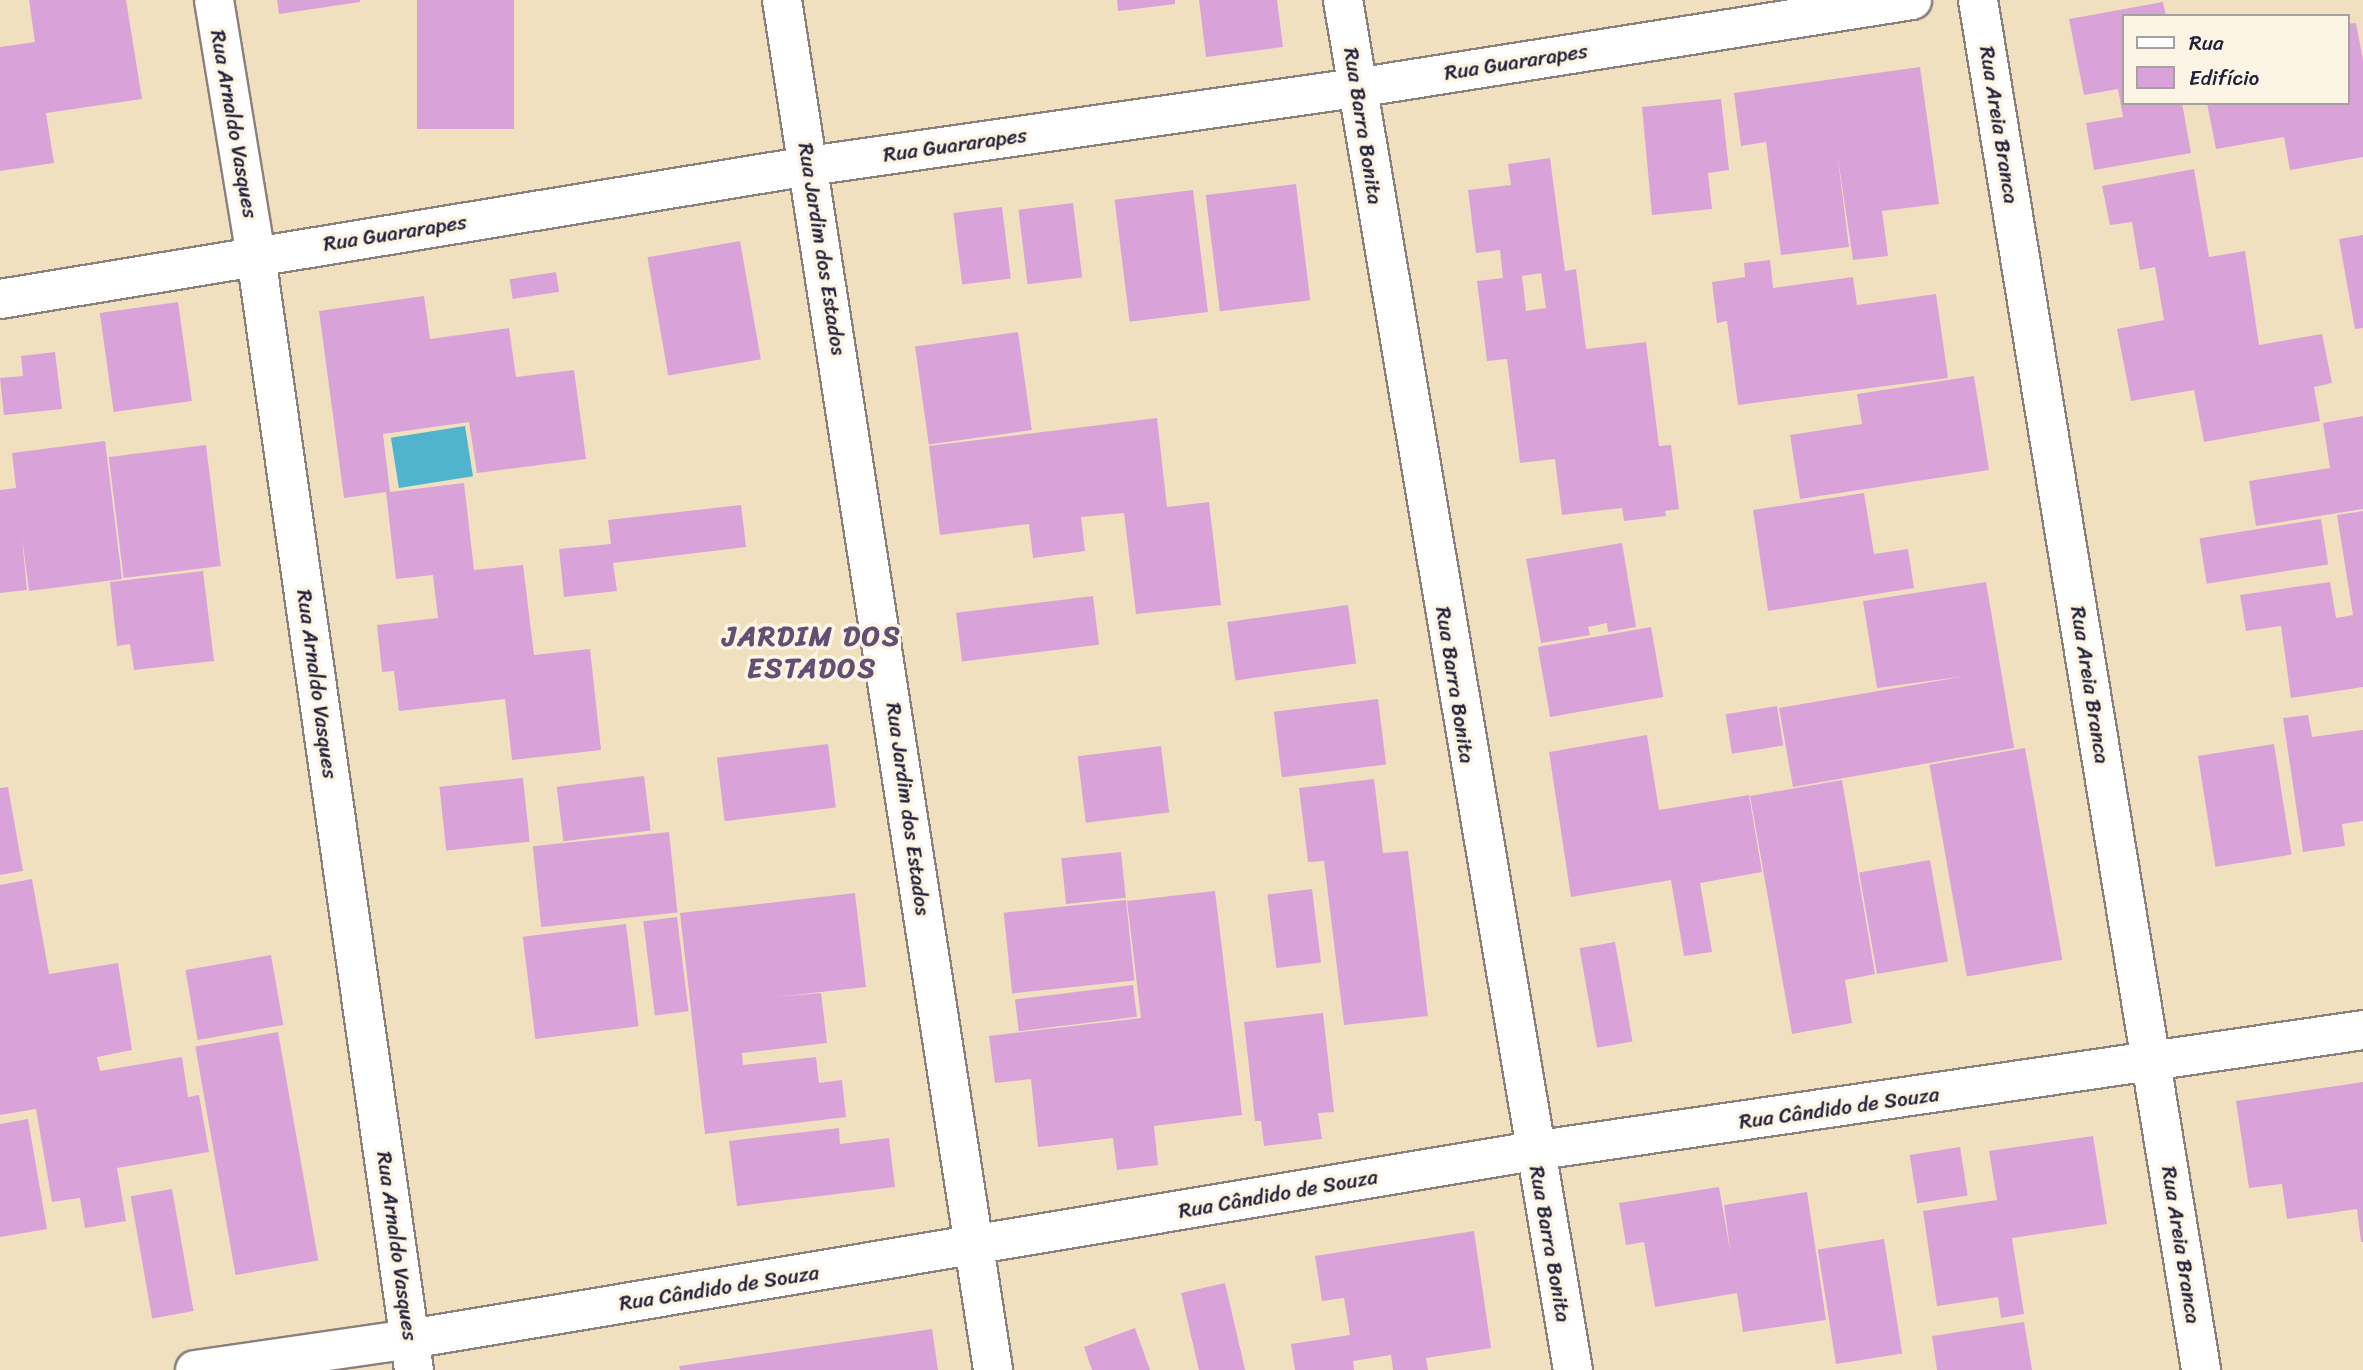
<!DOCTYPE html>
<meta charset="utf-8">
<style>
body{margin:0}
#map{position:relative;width:2363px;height:1370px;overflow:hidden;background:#f1e0bf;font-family:Sriracha,sans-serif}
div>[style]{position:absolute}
.water>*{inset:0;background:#50b4cf;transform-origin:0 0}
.building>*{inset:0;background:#d9a3da;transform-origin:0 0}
.roads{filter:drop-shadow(2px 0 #8a817d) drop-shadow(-2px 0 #8a817d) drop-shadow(0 2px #8a817d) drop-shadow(0 -2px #8a817d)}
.minor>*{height:38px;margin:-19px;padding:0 19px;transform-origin:19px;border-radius:19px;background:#fff}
span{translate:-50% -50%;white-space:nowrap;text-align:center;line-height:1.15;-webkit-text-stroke:7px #fcf5e5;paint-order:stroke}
.street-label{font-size:21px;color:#22223b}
.district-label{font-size:28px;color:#624f73;font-weight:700;letter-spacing:2px}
.legend{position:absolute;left:2122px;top:14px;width:228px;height:91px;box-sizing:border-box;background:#fcf5e5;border:2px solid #a5a1a1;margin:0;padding:9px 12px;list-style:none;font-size:21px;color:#22223b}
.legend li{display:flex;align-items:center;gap:14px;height:35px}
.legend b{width:35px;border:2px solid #a5a1a1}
</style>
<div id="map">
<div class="water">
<i style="left:465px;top:426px;width:51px;height:75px;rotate:81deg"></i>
</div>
<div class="building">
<i style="clip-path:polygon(29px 0,126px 0,142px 99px,46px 113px,54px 163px,0 171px,0 47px,35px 42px)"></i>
<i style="clip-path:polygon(277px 0,360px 0,360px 2px,279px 14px)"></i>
<i style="left:417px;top:0;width:97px;height:129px"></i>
<i style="clip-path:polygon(1117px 0,1175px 0,1175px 4px,1118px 11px)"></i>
<i style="clip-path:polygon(1199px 0,1277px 0,1283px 47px,1206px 57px)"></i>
<i style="clip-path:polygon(2163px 2px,2166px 16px,2123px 16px,2123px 103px,2182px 103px,2191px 153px,2094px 170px,2086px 123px,2123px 117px,2118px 89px,2084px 95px,2069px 19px)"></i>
<i style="clip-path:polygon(2356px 23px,2363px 60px,2363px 157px,2290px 170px,2284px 137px,2216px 149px,2207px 103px,2347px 103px,2347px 24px)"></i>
<i style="clip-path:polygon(1920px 67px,1939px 204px,1882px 211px,1888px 256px,1853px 260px,1837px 152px,1849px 247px,1781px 255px,1766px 142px,1741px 146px,1734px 93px)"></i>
<i style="clip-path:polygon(1721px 99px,1729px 170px,1708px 173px,1712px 209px,1652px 215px,1642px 107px)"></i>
<i style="clip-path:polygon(evenodd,1550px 158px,1565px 271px,1576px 269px,1586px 349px,1646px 342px,1659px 446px,1671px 445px,1679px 509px,1665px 511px,1666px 516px,1624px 521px,1622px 508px,1562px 515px,1555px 459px,1520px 463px,1507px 359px,1487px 361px,1477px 281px,1503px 278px,1500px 250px,1476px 253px,1468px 190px,1511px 185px,1508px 164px,1550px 158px,1541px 273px,1546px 308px,1526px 311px,1522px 276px,1541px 273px)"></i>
<i style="clip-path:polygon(2194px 169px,2209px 257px,2245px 251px,2259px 345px,2322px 334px,2332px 383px,2314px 387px,2320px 421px,2204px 442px,2194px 390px,2131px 401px,2117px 329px,2164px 320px,2155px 267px,2140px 270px,2132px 222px,2110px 225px,2102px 186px)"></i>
<i style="left:1296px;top:184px;width:117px;height:91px;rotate:83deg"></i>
<i style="left:1193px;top:190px;width:123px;height:79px;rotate:83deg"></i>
<i style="left:1073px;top:203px;width:75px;height:55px;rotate:83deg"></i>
<i style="left:1002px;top:207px;width:72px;height:49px;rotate:83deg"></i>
<i style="clip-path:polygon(2363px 235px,2363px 328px,2355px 329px,2339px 239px)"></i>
<i style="left:740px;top:241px;width:120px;height:94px;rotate:80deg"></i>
<i style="clip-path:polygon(1770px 260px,1773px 288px,1853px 277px,1857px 305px,1936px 294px,1948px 378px,1738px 405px,1727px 321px,1717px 323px,1712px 282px,1745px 277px,1744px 263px)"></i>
<i style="left:556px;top:272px;width:20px;height:47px;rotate:81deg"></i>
<i style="clip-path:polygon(424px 296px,430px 339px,509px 328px,516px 377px,574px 370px,586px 459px,477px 473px,469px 422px,383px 434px,390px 492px,464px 483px,474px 570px,523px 565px,534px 655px,590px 649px,601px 750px,512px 760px,505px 699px,399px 711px,394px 671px,382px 672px,377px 625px,438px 618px,433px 575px,396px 579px,386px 492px,344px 498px,319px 311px)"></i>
<i style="left:178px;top:302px;width:100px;height:79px;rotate:82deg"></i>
<i style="left:1018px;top:332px;width:99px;height:104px;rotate:82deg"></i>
<i style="clip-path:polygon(55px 352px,62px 409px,4px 415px,0 378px,23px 376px,21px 356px)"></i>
<i style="clip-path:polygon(1974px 376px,1989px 470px,1800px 499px,1790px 435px,1862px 424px,1857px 394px)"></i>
<i style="clip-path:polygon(2363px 416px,2363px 509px,2256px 526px,2249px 481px,2330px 468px,2323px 423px)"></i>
<i style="clip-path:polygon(1157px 418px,1167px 507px,1209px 502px,1221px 605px,1136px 614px,1124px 513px,1081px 517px,1085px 551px,1033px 558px,1029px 524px,940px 535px,929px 446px)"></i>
<i style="clip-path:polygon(105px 441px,122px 579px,29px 591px,22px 537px,27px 590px,0 593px,0 490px,16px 488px,12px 453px)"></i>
<i style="left:206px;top:445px;width:122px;height:98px;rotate:83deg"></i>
<i style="clip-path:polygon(1864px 493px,1874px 554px,1908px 549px,1914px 588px,1768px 611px,1753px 510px)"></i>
<i style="clip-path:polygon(741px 505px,746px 547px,613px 563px,617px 591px,564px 597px,559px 549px,611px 544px,608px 520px)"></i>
<i style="clip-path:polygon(2363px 511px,2363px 687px,2291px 698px,2281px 626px,2246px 631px,2240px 595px,2330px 582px,2336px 618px,2353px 615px,2337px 515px)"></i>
<i style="left:2321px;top:519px;width:46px;height:123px;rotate:81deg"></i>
<i style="clip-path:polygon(1622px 543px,1636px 627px,1608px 632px,1607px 623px,1588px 627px,1590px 635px,1541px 643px,1526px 559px)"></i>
<i style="clip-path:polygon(203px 571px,214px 661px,134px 670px,130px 644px,117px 646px,110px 582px)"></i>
<i style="clip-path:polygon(1986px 582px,2014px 748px,1793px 787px,1779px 708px,1966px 676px,1877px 688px,1863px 601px)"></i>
<i style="left:1093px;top:596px;width:49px;height:138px;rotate:83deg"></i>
<i style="left:1348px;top:605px;width:59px;height:122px;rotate:82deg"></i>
<i style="left:1651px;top:627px;width:71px;height:115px;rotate:80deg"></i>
<i style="left:1378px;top:699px;width:66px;height:105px;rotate:83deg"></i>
<i style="left:1777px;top:706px;width:40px;height:52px;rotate:81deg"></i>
<i style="clip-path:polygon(2308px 715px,2312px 737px,2363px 730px,2363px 821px,2342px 824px,2345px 846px,2303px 852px,2283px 718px)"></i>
<i style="clip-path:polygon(1647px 735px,1659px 810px,1749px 795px,1762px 872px,1700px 883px,1712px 952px,1684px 956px,1671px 880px,1571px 897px,1549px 752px)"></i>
<i style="left:828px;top:744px;width:64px;height:112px;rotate:83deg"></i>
<i style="left:2274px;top:744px;width:112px;height:77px;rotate:81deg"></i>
<i style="left:1161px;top:746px;width:67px;height:84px;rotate:83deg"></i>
<i style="left:2025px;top:748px;width:215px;height:97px;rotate:80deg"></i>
<i style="left:644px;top:776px;width:55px;height:88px;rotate:83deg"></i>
<i style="left:523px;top:778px;width:64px;height:84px;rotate:84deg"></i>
<i style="clip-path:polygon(1374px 779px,1383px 853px,1408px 851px,1428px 1016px,1344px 1025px,1324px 861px,1308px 862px,1299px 788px)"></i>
<i style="clip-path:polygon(1842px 780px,1875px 974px,1845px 980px,1852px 1023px,1792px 1034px,1750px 796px)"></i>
<i style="clip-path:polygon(8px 787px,23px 871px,0 875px,0 788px)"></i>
<i style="left:669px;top:832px;width:81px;height:137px;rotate:84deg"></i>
<i style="left:1121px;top:852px;width:46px;height:60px;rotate:84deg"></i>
<i style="left:1930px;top:860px;width:103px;height:72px;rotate:80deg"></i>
<i style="clip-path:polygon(32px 879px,49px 974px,118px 963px,132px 1050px,97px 1057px,100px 1071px,182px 1057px,188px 1097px,199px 1095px,209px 1152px,117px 1168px,126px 1221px,85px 1228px,80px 1198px,52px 1202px,36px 1109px,0 1115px,0 885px)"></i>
<i style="left:1312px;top:889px;width:74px;height:45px;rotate:83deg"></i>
<i style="clip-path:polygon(1215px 891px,1242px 1115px,1154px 1126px,1158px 1165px,1117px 1170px,1113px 1138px,1038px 1147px,1031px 1079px,995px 1083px,989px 1036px,1141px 1018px,1127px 901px)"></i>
<i style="clip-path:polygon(855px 893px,866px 987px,776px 997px,821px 993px,827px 1043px,742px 1053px,743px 1065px,816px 1057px,819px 1083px,842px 1080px,846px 1117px,705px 1134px,680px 913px)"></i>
<i style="left:1126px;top:900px;width:81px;height:123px;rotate:84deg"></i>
<i style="left:677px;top:917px;width:95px;height:34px;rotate:83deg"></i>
<i style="left:626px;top:924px;width:103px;height:104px;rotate:83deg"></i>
<i style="left:1615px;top:942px;width:101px;height:36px;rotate:80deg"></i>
<i style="left:271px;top:955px;width:71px;height:87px;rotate:80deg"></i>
<i style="left:1133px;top:985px;width:32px;height:119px;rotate:83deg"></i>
<i style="clip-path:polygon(1323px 1013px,1334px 1112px,1318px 1113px,1322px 1139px,1264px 1146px,1261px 1121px,1255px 1121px,1244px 1022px)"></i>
<i style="left:278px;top:1032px;width:232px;height:84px;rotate:80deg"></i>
<i style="clip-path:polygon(2363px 1082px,2363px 1242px,2361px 1242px,2357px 1209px,2287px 1219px,2282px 1184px,2249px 1188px,2236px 1101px)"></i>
<i style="clip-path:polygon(28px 1119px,47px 1229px,0 1237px,0 1124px)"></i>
<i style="clip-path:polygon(839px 1128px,840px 1144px,889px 1138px,895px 1187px,737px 1206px,729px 1141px)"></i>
<i style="clip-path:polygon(2093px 1136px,2107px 1224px,2012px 1238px,2024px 1314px,2001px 1318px,1998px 1297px,1937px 1306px,1923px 1211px,1997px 1200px,1989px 1151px)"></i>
<i style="left:1960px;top:1147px;width:49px;height:51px;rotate:81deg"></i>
<i style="clip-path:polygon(1719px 1187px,1731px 1255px,1724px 1205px,1807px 1192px,1826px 1320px,1743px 1332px,1737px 1293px,1655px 1307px,1644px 1242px,1626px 1245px,1619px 1203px)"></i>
<i style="left:172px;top:1189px;width:124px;height:42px;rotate:80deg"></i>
<i style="clip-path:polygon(1474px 1231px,1491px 1348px,1426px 1358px,1428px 1370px,1393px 1370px,1391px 1355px,1353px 1361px,1354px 1370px,1295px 1370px,1291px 1344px,1350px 1335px,1344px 1298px,1322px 1301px,1315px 1256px)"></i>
<i style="left:1884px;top:1239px;width:116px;height:67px;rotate:81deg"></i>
<i style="left:1225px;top:1283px;width:89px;height:45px;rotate:77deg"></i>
<i style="clip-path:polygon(2024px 1322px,2032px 1370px,1937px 1370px,1932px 1336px)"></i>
<i style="clip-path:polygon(1135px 1328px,1150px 1370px,1092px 1370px,1084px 1347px)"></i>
<i style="clip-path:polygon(932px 1329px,938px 1370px,680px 1370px,679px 1366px)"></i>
</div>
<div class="roads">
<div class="minor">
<i style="left:214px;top:0;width:259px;rotate:80.7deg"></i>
<i style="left:256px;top:256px;width:1125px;rotate:81.93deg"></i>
<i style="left:782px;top:0;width:1386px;rotate:81.24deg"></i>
<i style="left:1343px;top:0;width:1389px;rotate:80.47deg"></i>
<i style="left:1978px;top:0;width:1388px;rotate:80.75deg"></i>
<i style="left:0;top:299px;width:820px;rotate:-9.34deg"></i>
<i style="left:809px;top:166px;width:553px;rotate:-8.12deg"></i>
<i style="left:1356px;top:88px;width:563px;rotate:-8.99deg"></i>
<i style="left:195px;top:1370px;width:217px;rotate:-8.2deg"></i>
<i style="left:410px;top:1339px;width:1139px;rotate:-9.5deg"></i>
<i style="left:1533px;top:1151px;width:839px;rotate:-8.29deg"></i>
</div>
</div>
<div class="street-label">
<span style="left:1516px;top:62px;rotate:-9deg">Rua Guararapes</span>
<span style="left:234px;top:124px;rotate:80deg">Rua Arnaldo Vasques</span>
<span style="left:1999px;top:125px;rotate:81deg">Rua Areia Branca</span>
<span style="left:1363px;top:126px;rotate:81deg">Rua Barra Bonita</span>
<span style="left:955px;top:145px;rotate:-8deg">Rua Guararapes</span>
<span style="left:395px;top:233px;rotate:-9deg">Rua Guararapes</span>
<span style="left:822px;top:249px;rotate:81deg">Rua Jardim dos Estados</span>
<span style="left:317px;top:684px;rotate:82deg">Rua Arnaldo Vasques</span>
<span style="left:1455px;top:685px;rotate:81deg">Rua Barra Bonita</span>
<span style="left:2090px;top:685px;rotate:81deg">Rua Areia Branca</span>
<span style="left:908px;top:809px;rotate:82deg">Rua Jardim dos Estados</span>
<span style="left:1839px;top:1108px;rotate:-8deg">Rua Cândido de Souza</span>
<span style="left:1278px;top:1194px;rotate:-10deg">Rua Cândido de Souza</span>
<span style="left:1550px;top:1244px;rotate:80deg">Rua Barra Bonita</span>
<span style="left:2181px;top:1245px;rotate:81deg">Rua Areia Branca</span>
<span style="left:397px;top:1246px;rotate:82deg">Rua Arnaldo Vasques</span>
<span style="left:719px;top:1288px;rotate:-9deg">Rua Cândido de Souza</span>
</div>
<div class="district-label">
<span style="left:812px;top:652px">JARDIM DOS<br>ESTADOS</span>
</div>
<ul class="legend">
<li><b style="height:9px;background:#fff"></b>Rua</li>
<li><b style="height:19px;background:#d9a3da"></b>Edifício</li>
</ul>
</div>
